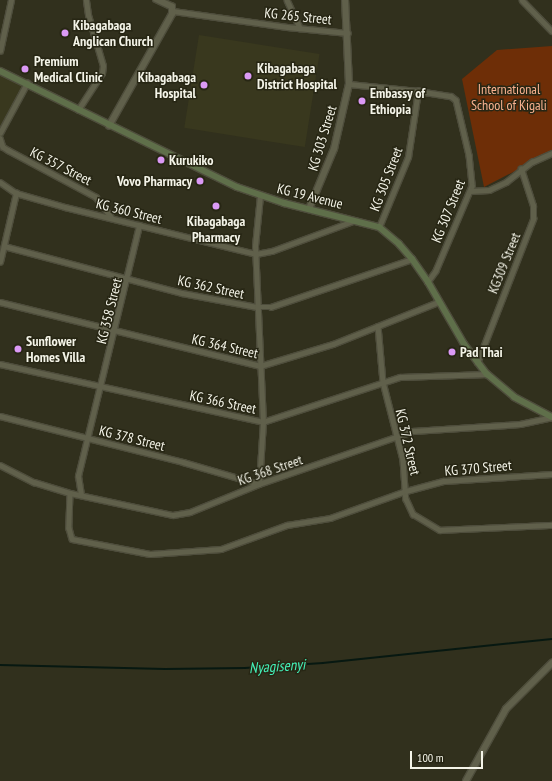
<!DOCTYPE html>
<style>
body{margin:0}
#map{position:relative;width:552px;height:781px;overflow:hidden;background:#31301d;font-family:"PT Sans Narrow",sans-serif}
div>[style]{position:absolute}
.built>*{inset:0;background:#39381e;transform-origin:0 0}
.green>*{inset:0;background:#6e2e07}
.stream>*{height:1.5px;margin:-0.75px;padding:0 0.75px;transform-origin:0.75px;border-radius:0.75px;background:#071811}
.roads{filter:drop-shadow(1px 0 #4e4d3c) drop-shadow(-1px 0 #4e4d3c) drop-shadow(0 1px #4e4d3c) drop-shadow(0 -1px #4e4d3c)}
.minor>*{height:4.5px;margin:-2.25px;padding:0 2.25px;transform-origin:2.25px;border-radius:2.25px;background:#60604b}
.tertiary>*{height:5.5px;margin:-2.75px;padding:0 2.75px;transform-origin:2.75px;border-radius:2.75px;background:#60604b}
.secondary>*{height:6px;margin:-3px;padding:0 3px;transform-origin:3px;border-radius:3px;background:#5f6f4a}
.dots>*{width:11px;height:11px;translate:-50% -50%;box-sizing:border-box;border:2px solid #272614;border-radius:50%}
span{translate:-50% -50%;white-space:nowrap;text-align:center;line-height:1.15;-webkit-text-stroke:3px #272614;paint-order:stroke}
.street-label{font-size:14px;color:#f4f4e8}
.poi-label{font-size:14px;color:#f4f4e8;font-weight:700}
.left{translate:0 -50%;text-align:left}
.right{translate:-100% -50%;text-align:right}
.park-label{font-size:14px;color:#f9b18f}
.water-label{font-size:15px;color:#44f1b9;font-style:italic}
.scale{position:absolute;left:410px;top:751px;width:73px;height:18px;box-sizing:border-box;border:2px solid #f4f4e8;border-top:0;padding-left:5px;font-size:12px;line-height:14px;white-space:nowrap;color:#f4f4e8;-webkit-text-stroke:3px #272614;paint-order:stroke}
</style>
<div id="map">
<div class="built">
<i style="left:199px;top:35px;width:122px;height:94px;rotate:9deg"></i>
<i style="clip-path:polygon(0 72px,27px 83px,0 127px)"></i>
</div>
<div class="green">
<i style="clip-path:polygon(552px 46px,552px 152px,484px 187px,462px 79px,497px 50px)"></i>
</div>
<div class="stream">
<i style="left:0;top:665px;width:165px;rotate:1.4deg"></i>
<i style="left:165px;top:669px;width:80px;rotate:-0.7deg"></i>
<i style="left:245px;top:668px;width:78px;rotate:-3.7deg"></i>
<i style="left:323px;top:663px;width:230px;rotate:-6deg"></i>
</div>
<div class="roads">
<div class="minor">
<i style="left:287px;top:0;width:31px;rotate:65deg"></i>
<i style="left:522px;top:0;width:43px;rotate:45.9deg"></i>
<i style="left:173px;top:11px;width:115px;rotate:8deg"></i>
<i style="left:287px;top:27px;width:61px;rotate:5.6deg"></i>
<i style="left:0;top:51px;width:52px;rotate:-77.8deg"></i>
<i style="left:349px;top:84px;width:69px;rotate:5.8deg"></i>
<i style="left:418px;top:91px;width:33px;rotate:9deg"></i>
<i style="left:451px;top:96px;width:6px;rotate:39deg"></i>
<i style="left:456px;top:100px;width:57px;rotate:76.7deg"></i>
<i style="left:469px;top:155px;width:31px;rotate:84deg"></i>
<i style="left:472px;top:186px;width:92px;rotate:113deg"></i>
<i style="left:436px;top:271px;width:14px;rotate:126deg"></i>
<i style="left:78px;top:110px;width:44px;rotate:-57deg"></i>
<i style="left:102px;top:73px;width:7px;rotate:-82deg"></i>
<i style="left:103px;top:66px;width:53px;rotate:-106.4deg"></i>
<i style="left:88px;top:15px;width:15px;rotate:-98deg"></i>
<i style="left:0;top:133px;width:57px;rotate:-61.6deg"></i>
<i style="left:0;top:138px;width:9px;rotate:72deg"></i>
<i style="left:3px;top:147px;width:6px;rotate:31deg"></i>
<i style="left:8px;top:150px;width:100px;rotate:28.1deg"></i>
<i style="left:96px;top:197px;width:25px;rotate:53deg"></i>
<i style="left:0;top:182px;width:19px;rotate:35deg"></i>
<i style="left:16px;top:193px;width:51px;rotate:15.9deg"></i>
<i style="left:65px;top:207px;width:197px;rotate:13.8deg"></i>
<i style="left:256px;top:254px;width:16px;rotate:-11deg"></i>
<i style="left:272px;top:251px;width:86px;rotate:-20.3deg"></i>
<i style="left:470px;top:191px;width:19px;rotate:-3deg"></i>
<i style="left:489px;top:190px;width:19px;rotate:-25deg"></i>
<i style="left:506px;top:182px;width:33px;rotate:-38deg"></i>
<i style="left:532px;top:162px;width:22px;rotate:-24deg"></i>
<i style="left:379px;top:227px;width:76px;rotate:-67.5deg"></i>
<i style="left:408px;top:157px;width:67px;rotate:-81.4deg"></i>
<i style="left:4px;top:246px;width:184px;rotate:14.8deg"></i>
<i style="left:182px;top:293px;width:76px;rotate:10.6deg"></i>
<i style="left:257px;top:307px;width:14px"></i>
<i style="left:271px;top:307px;width:149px;rotate:-18.8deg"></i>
<i style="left:0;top:262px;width:71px;rotate:-76.9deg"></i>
<i style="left:0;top:302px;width:268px;rotate:13.8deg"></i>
<i style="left:260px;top:366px;width:76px;rotate:-16.8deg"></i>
<i style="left:333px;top:344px;width:113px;rotate:-21.8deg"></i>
<i style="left:378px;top:326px;width:56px;rotate:84.9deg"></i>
<i style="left:383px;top:382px;width:81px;rotate:75.6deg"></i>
<i style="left:403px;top:460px;width:39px;rotate:86deg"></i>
<i style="left:406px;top:499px;width:17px;rotate:65deg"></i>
<i style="left:413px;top:514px;width:31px;rotate:31deg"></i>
<i style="left:440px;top:530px;width:112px;rotate:-2.6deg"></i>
<i style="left:477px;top:363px;width:155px;rotate:-68.7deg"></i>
<i style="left:533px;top:219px;width:13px;rotate:-90deg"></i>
<i style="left:533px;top:206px;width:39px;rotate:-108deg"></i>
<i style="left:0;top:364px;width:269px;rotate:12.4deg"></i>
<i style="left:263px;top:422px;width:144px;rotate:-18.2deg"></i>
<i style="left:400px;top:377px;width:87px;rotate:-2deg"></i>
<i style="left:0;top:416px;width:189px;rotate:14.1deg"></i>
<i style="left:183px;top:462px;width:79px;rotate:16.1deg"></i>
<i style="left:259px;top:484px;width:62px;rotate:-86.3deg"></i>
<i style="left:263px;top:422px;width:176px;rotate:-92.6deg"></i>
<i style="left:255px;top:246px;width:50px;rotate:-84.3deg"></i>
<i style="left:0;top:465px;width:38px;rotate:27deg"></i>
<i style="left:34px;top:482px;width:38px;rotate:17deg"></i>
<i style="left:70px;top:493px;width:105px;rotate:12.1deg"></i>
<i style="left:173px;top:515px;width:17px;rotate:-10deg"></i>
<i style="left:190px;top:512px;width:74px;rotate:-22.1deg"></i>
<i style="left:259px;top:484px;width:163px;rotate:-19deg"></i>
<i style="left:413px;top:431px;width:107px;rotate:-3.7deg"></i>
<i style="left:520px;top:424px;width:33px;rotate:-12deg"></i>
<i style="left:70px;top:493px;width:35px;rotate:92deg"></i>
<i style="left:69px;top:528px;width:11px;rotate:75deg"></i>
<i style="left:72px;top:539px;width:79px;rotate:10.9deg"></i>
<i style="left:150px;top:554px;width:71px;rotate:-4deg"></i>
<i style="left:221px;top:549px;width:70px;rotate:-20deg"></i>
<i style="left:287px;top:525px;width:44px;rotate:-9.2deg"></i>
<i style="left:330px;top:518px;width:81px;rotate:-19.6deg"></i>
<i style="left:406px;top:491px;width:39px;rotate:-15deg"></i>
<i style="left:444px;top:481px;width:108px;rotate:-3.7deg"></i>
<i style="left:81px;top:495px;width:19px;rotate:-99deg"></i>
<i style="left:78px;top:476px;width:258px;rotate:-76.3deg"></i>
</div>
<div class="tertiary">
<i style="left:109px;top:126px;width:129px;rotate:-60.6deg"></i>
<i style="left:172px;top:14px;width:7px;rotate:-90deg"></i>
<i style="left:172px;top:7px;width:17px;rotate:-155deg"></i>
<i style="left:309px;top:209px;width:65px;rotate:-67.4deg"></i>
<i style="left:334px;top:149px;width:67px;rotate:-77deg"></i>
<i style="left:349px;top:84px;width:84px;rotate:-92.7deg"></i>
<i style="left:466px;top:781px;width:82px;rotate:-60.9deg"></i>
<i style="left:506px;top:709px;width:65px;rotate:-45deg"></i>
</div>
<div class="secondary">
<i style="left:0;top:71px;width:264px;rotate:26.1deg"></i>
<i style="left:237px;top:187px;width:50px;rotate:18.8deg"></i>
<i style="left:284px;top:203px;width:98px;rotate:14.2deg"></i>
<i style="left:379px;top:227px;width:26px;rotate:40deg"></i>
<i style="left:399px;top:244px;width:20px;rotate:49deg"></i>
<i style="left:412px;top:259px;width:28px;rotate:55deg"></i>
<i style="left:428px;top:282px;width:72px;rotate:59.9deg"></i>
<i style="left:464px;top:344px;width:38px;rotate:53deg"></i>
<i style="left:487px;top:374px;width:35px;rotate:40deg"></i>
<i style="left:514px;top:397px;width:43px;rotate:27.8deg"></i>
</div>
</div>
<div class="dots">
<i style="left:65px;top:33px;background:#db99f5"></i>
<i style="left:25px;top:69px;background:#db99f5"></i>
<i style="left:248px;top:76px;background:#db99f5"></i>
<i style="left:204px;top:85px;background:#db99f5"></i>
<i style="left:362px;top:101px;background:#db99f5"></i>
<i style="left:161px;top:160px;background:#db99f5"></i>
<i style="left:200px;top:181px;background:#db99f5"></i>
<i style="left:216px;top:206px;background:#db99f5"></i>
<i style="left:18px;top:349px;background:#db99f5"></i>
<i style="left:452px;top:352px;background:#db99f5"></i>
</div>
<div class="street-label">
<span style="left:298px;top:16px;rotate:6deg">KG 265 Street</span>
<span style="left:322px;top:138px;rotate:-73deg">KG 303 Street</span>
<span style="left:61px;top:166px;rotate:27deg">KG 357 Street</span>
<span style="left:386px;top:179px;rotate:-69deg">KG 305 Street</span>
<span style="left:310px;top:196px;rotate:14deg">KG 19 Avenue</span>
<span style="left:129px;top:211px;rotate:14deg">KG 360 Street</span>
<span style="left:448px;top:211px;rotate:-68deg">KG 307 Street</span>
<span style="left:504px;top:263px;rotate:-68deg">KG309 Street</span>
<span style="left:211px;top:287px;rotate:12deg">KG 362 Street</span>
<span style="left:109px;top:311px;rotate:-76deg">KG 358 Street</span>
<span style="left:225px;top:346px;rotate:13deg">KG 364 Street</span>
<span style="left:223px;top:402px;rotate:12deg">KG 366 Street</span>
<span style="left:132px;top:438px;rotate:14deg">KG 378 Street</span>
<span style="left:408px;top:442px;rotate:77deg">KG 372 Street</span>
<span style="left:478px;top:468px;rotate:-5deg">KG 370 Street</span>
<span style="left:270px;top:470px;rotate:-19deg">KG 368 Street</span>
</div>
<div class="poi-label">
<span class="left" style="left:73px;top:33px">Kibagabaga<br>Anglican Church</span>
<span class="left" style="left:34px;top:69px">Premium<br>Medical Clinic</span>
<span class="left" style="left:257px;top:76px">Kibagabaga<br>District Hospital</span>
<span class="right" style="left:196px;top:85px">Kibagabaga<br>Hospital</span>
<span class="left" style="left:370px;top:101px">Embassy of<br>Ethiopia</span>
<span class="left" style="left:169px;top:160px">Kurukiko</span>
<span class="right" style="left:192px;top:181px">Vovo Pharmacy</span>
<span style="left:216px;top:229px">Kibagabaga<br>Pharmacy</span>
<span class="left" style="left:26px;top:349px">Sunflower<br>Homes Villa</span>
<span class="left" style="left:460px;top:352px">Pad Thai</span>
</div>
<div class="park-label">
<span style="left:509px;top:97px">International<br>School of Kigali</span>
</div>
<div class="water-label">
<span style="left:277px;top:666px;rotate:-4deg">Nyagisenyi</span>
</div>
<div class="scale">100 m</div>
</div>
